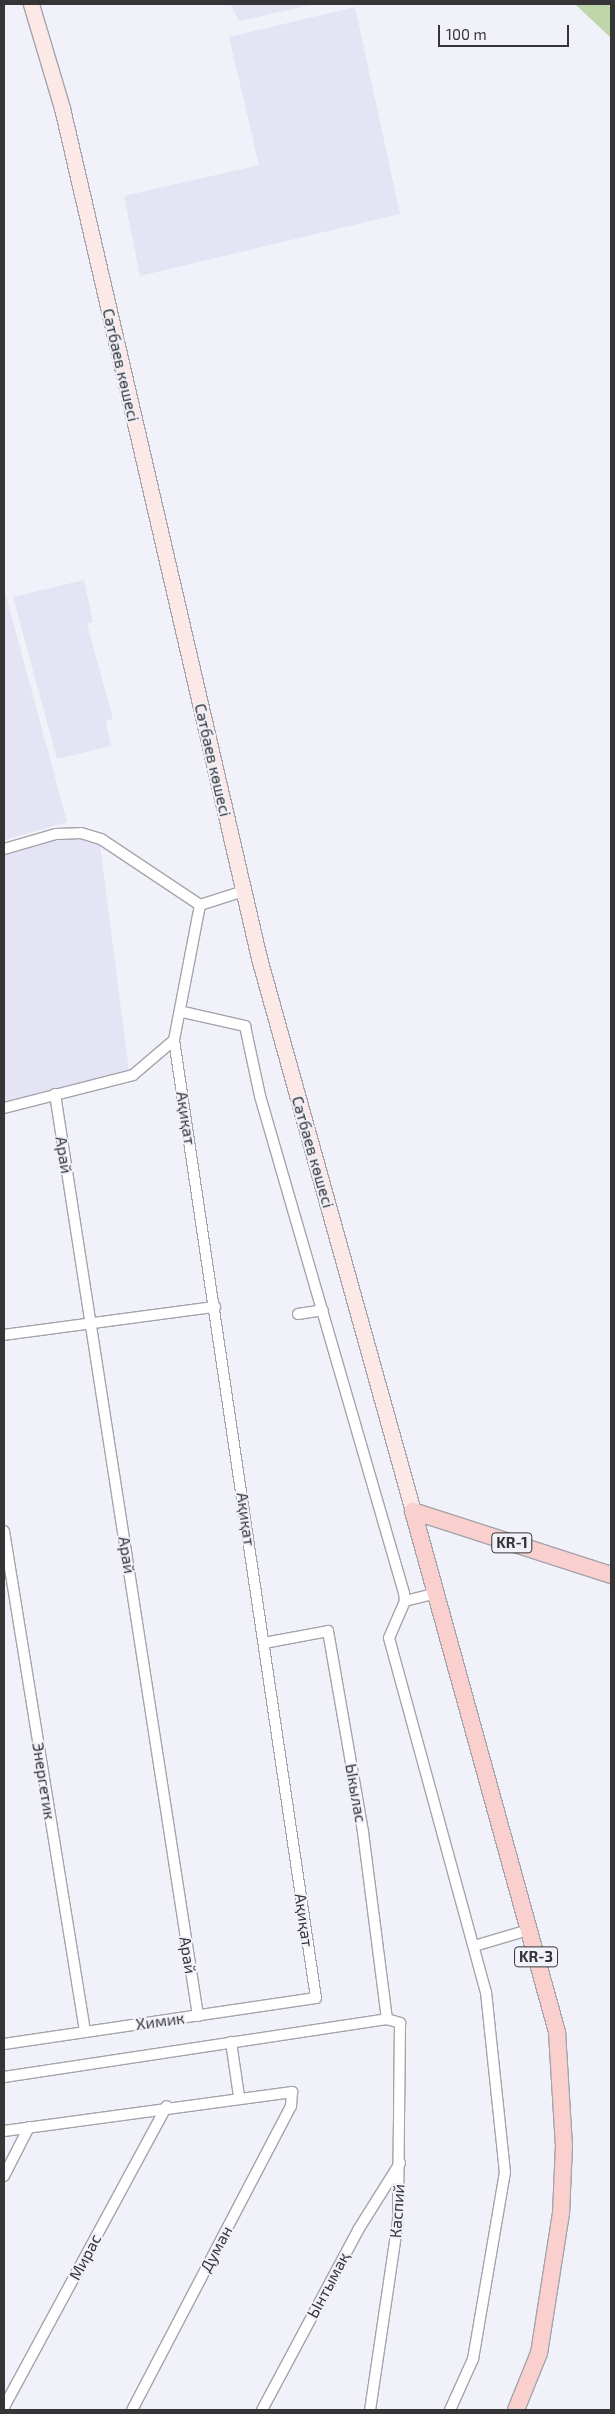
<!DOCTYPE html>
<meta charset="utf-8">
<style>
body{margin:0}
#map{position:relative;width:615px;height:2414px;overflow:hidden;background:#f0f1f9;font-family:"Exo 2",sans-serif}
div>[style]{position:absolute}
.built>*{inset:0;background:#e4e4f4}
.green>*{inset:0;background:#bed6a9}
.roads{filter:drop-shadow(1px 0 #a4a4ac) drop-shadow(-1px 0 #a4a4ac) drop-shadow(0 1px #a4a4ac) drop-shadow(0 -1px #a4a4ac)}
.street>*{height:10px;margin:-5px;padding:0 5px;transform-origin:5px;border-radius:5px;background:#fff}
.secondary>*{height:15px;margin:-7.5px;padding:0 7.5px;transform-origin:7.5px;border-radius:7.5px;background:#fce8e6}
.primary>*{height:16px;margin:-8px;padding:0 8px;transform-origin:8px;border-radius:8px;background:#fad0ce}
span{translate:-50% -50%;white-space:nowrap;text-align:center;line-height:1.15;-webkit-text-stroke:4px #f0f1f9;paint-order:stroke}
.shield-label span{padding:1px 4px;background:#f0f1f9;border:1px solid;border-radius:4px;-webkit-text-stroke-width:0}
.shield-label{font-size:15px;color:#353538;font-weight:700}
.street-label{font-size:16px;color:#353538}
.frame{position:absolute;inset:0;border:5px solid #353538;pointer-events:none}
.scale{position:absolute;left:438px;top:25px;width:131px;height:22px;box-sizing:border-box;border:2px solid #353538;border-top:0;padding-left:6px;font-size:15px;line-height:18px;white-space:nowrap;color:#353538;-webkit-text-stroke:4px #f0f1f9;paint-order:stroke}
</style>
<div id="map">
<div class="built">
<i style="clip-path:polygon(230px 4px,315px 4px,239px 21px)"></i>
<i style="clip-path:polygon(355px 7px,400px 214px,140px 276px,124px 196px,259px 165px,229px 37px)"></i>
<i style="clip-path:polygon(84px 580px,93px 622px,87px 624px,113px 719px,106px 721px,111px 746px,57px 759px,13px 597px)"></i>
<i style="clip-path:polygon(4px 588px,67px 822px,4px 840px)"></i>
<i style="clip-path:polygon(81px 838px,100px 845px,129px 1071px,4px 1103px,4px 855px,57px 839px)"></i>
</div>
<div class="green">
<i style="clip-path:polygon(575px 4px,611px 4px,611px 38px)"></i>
</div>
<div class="roads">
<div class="street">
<i style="left:4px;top:849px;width:54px;rotate:-16.1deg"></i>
<i style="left:56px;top:834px;width:25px;rotate:-2deg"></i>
<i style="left:81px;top:833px;width:21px;rotate:17deg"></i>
<i style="left:101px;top:839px;width:119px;rotate:33.7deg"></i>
<i style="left:200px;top:905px;width:46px;rotate:-17.7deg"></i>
<i style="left:183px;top:1012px;width:64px;rotate:12.7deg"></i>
<i style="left:245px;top:1026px;width:72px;rotate:77.9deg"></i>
<i style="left:260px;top:1096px;width:517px;rotate:73.84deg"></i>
<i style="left:404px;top:1593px;width:8px;rotate:83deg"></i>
<i style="left:405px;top:1601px;width:40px;rotate:113.4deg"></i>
<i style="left:389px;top:1638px;width:367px;rotate:74.7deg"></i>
<i style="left:486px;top:1992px;width:181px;rotate:84deg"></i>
<i style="left:505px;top:2172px;width:190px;rotate:99.7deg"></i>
<i style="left:473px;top:2359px;width:56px;rotate:114.3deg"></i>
<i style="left:55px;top:1094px;width:933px;rotate:81.18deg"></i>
<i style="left:4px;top:1108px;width:133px;rotate:-14.3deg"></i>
<i style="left:133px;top:1075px;width:54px;rotate:-40.5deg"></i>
<i style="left:174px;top:1040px;width:137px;rotate:-79.1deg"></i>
<i style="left:298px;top:1314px;width:25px;rotate:-9deg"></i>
<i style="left:4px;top:1335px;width:213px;rotate:-7.6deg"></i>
<i style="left:4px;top:1531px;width:507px;rotate:80.8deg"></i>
<i style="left:405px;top:1601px;width:32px;rotate:-14deg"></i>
<i style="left:264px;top:1643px;width:65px;rotate:-10.6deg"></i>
<i style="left:328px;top:1631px;width:204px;rotate:80.1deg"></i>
<i style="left:363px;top:1832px;width:189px;rotate:82.7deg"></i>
<i style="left:474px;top:1946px;width:56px;rotate:-16.5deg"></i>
<i style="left:231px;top:2042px;width:55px;rotate:81.6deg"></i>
<i style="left:4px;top:2044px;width:315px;rotate:-8.4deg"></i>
<i style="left:316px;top:1998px;width:968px;rotate:-98.43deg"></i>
<i style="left:4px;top:2077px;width:387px;rotate:-8.6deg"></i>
<i style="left:387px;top:2019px;width:14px;rotate:17deg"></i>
<i style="left:400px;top:2023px;width:198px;rotate:90.6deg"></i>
<i style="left:398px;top:2221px;width:191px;rotate:98.4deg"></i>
<i style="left:4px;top:2131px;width:291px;rotate:-7.7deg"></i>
<i style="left:292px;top:2092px;width:14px;rotate:94deg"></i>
<i style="left:291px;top:2106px;width:343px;rotate:117.6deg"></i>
<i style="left:4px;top:2176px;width:55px;rotate:-63deg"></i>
<i style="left:4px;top:2407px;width:342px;rotate:-61.6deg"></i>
<i style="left:262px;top:2410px;width:204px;rotate:-61.9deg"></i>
<i style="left:358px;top:2230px;width:79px;rotate:-57.9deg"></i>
</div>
<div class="secondary">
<i style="left:31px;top:4px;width:109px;rotate:73.4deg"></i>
<i style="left:62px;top:108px;width:873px;rotate:76.95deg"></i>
<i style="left:259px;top:958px;width:574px;rotate:74.44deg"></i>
</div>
<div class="primary">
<i style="left:413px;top:1511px;width:541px;rotate:74.55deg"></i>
<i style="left:557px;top:2032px;width:113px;rotate:86.5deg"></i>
<i style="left:564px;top:2145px;width:68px;rotate:92.5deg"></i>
<i style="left:561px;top:2213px;width:142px;rotate:98.9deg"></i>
<i style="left:539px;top:2353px;width:61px;rotate:112deg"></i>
<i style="left:413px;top:1511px;width:208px;rotate:17.9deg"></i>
</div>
</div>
<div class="shield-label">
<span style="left:512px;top:1543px">KR-1</span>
<span style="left:536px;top:1957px">KR-3</span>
</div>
<div class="street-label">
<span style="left:121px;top:365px;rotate:77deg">Сәтбаев көшесі</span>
<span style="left:213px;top:760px;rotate:77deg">Сәтбаев көшесі</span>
<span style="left:186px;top:1118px;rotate:81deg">Ақиқат</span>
<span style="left:313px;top:1152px;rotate:74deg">Сәтбаев көшесі</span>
<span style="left:64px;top:1155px;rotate:81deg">Арай</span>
<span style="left:246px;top:1519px;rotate:82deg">Ақиқат</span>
<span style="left:127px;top:1555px;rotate:81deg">Арай</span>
<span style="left:44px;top:1781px;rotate:81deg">Энергетик</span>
<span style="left:356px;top:1793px;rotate:80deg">Ыкылас</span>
<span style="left:304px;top:1920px;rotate:82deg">Ақиқат</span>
<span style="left:188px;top:1955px;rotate:81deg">Арай</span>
<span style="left:160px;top:2021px;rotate:-8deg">Химик</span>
<span style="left:397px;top:2211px;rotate:-86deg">Каспий</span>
<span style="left:216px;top:2249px;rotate:-62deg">Думан</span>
<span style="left:85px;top:2257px;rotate:-62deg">Мирас</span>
<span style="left:328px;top:2285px;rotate:-62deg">Ынтымақ</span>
</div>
<div class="frame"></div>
<div class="scale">100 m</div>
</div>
